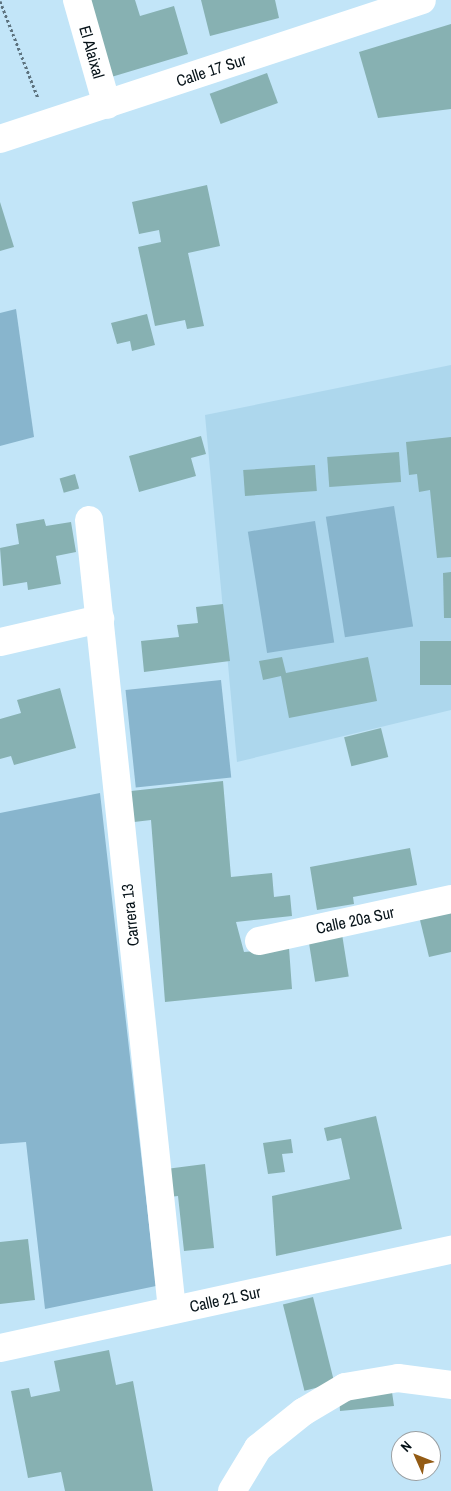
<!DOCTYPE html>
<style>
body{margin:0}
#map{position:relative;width:451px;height:1491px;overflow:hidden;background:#c2e5f8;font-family:"Archivo Narrow",sans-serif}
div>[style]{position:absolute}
.built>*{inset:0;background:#add7ed}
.green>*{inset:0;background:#88b5cd;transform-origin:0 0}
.building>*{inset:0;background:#87b1b2;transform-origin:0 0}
.path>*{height:3px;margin-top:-1.5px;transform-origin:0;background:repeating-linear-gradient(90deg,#5d737f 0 2.5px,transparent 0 5px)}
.minor>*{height:28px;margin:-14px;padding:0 14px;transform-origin:14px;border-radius:14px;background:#fff}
span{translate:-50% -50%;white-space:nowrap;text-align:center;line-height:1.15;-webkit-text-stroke:5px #fff;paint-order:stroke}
.street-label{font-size:16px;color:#061218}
.north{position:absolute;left:391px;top:1431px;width:50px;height:50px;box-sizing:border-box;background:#fff;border:1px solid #9ba0a3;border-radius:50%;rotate:314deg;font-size:14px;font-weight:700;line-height:20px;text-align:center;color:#061218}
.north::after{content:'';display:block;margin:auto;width:18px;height:22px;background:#935b14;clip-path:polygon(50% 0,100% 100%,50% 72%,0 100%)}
</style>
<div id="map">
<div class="built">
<i style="clip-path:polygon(451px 365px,451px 710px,237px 762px,205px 415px)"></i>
</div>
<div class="green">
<i style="clip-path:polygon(16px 309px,34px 437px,0 446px,0 313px)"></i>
<i style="left:394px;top:506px;width:122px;height:69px;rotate:81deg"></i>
<i style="left:315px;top:521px;width:123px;height:68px;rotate:81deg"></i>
<i style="left:221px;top:680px;width:98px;height:96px;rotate:84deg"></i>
<i style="clip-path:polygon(100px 793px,156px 1286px,45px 1309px,26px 1142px,0 1144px,0 813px)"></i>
</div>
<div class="building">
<i style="clip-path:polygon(85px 0,135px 0,140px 16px,174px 6px,188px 54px,108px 78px)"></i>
<i style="clip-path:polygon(201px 0,275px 0,279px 18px,210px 36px)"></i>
<i style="clip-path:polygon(451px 24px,451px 109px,378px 118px,359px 52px)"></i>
<i style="left:267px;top:73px;width:32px;height:61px;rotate:70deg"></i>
<i style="clip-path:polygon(207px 185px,220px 246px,188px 253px,204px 326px,187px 329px,185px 320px,155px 326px,138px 247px,161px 242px,159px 230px,139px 234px,132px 202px)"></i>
<i style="clip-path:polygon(0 202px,14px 247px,0 251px)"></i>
<i style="clip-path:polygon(147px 314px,155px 345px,132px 351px,130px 341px,117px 344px,111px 323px)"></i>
<i style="clip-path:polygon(201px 436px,206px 454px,191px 458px,196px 476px,139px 492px,129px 456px)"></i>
<i style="clip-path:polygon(451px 437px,451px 557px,437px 558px,430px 490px,419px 492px,417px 474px,409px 475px,406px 442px)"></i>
<i style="left:399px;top:452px;width:30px;height:72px;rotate:86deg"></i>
<i style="left:315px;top:465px;width:26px;height:72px;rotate:86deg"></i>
<i style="left:75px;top:474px;width:15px;height:16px;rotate:74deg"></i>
<i style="clip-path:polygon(44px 519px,46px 526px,71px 522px,76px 552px,56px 556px,61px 584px,28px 590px,27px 582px,3px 586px,0 548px,19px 544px,16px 524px)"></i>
<i style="clip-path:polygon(451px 572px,451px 618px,444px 618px,443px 573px)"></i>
<i style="clip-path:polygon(223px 604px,230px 661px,144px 672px,141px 641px,179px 637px,177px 625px,198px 623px,196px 607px)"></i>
<i style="left:451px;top:641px;width:44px;height:31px;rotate:90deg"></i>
<i style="clip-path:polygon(282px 657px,286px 673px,368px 657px,377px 701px,289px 718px,281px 676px,263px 680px,259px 661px)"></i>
<i style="clip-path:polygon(60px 688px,76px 748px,14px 765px,11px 756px,0 759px,0 719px,21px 713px,17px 700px)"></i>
<i style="left:381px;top:728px;width:30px;height:38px;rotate:76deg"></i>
<i style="clip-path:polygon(223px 781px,231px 877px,272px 873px,274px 897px,290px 895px,292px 916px,236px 922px,244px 952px,289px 948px,292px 989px,165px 1002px,151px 820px,134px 822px,131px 791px)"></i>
<i style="clip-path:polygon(410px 848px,417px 885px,353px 897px,354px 904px,317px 910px,310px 867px)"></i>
<i style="clip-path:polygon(451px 909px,451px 952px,429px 957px,419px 916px)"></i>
<i style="left:342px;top:934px;width:43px;height:34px;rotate:81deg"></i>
<i style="clip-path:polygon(376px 1116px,402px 1229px,276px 1256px,272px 1196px,350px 1179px,341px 1138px,327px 1141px,324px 1128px)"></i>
<i style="clip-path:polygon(291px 1139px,293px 1153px,282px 1154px,285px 1172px,268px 1174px,263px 1143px)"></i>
<i style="clip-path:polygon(205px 1164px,214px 1248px,184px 1251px,178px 1196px,169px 1197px,166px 1169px)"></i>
<i style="clip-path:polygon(28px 1239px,35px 1300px,0 1304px,0 1242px)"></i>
<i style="left:313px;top:1297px;width:89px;height:31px;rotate:76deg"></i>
<i style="clip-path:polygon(109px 1350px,116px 1385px,133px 1381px,153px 1491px,65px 1491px,61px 1472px,28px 1478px,11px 1391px,29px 1388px,31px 1397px,60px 1391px,54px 1361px)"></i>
<i style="clip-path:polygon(391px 1385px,394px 1406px,340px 1411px,339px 1396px)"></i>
</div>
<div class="path">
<i style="left:0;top:1px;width:104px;rotate:68.6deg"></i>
</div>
<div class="minor">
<i style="left:77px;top:0;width:109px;rotate:74.1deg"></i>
<i style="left:0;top:139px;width:444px;rotate:-18.2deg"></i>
<i style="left:89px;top:520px;width:794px;rotate:84deg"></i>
<i style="left:0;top:642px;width:103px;rotate:-13deg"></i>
<i style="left:259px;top:941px;width:197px;rotate:-12.3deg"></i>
<i style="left:0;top:1348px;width:462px;rotate:-12.3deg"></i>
<i style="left:232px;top:1491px;width:50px;rotate:-58.8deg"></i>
<i style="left:258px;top:1448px;width:58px;rotate:-38.7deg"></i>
<i style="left:303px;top:1412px;width:49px;rotate:-30.8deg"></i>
<i style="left:345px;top:1387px;width:54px;rotate:-9.6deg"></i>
<i style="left:398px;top:1378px;width:53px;rotate:7.5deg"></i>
</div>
<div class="street-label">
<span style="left:92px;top:52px;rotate:74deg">El Alaixal</span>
<span style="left:211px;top:70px;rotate:-18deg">Calle 17 Sur</span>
<span style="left:130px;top:915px;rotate:-96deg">Carrera 13</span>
<span style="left:355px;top:920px;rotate:-12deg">Calle 20a Sur</span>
<span style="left:225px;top:1299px;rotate:-12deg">Calle 21 Sur</span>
</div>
<div class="north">N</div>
</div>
